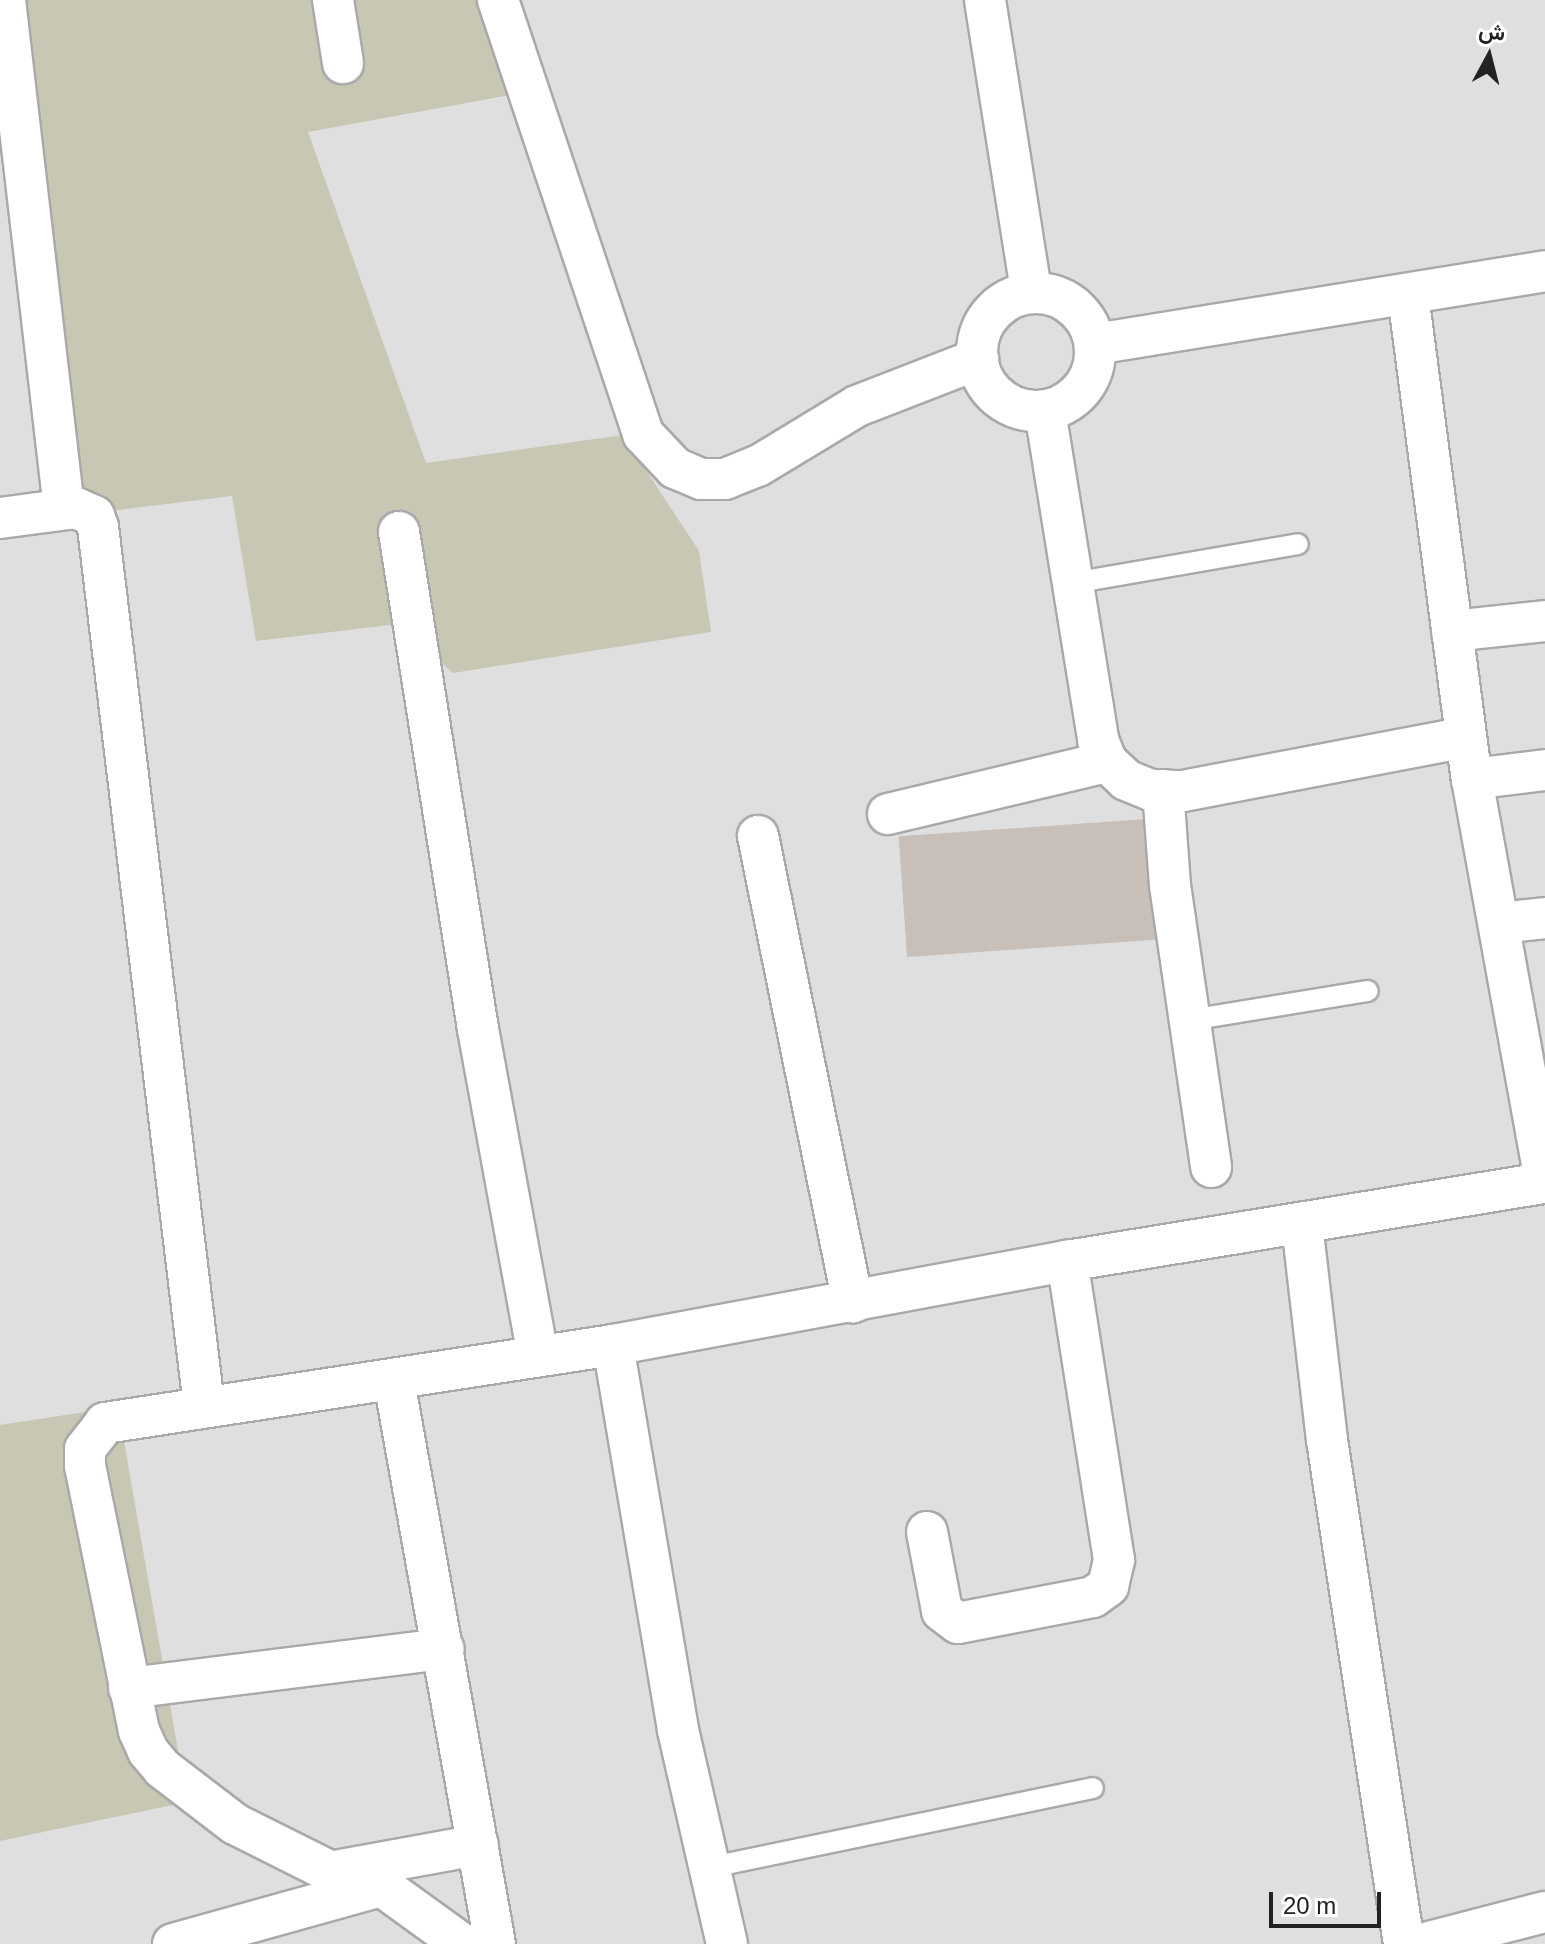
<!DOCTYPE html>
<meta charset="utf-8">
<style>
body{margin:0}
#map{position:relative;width:1545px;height:1944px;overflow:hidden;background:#f2efe9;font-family:Helvetica,Vazirmatn,sans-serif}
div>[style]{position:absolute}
.residential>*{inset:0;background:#e0dfdf;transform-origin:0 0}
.construction>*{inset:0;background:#c7c7b4}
.building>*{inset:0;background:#c7bfb8;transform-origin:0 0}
.roads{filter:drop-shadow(2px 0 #a9a9a9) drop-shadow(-2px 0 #a9a9a9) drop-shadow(0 2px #a9a9a9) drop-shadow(0 -2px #a9a9a9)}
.service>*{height:20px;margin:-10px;padding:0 10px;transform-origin:10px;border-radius:10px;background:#fff}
.minor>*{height:40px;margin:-20px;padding:0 20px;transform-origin:20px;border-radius:20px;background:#fff}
.minor>.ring{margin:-20px;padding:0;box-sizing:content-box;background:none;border:40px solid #fff;border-radius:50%}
span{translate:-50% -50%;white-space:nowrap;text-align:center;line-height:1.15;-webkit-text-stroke:6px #fff;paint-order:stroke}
.north{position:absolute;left:1449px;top:16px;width:80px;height:80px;-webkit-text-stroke:6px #fff;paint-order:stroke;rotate:7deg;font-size:22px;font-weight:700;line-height:32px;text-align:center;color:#222}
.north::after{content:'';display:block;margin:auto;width:28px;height:36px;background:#222;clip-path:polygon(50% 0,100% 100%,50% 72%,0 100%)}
.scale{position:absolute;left:1269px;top:1892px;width:112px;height:36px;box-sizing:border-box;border:4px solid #222;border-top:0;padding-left:10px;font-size:24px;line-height:28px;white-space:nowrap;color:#222;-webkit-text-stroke:6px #fff;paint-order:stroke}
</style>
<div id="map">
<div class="residential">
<i style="left:0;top:0;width:1545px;height:1944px"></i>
</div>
<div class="construction">
<i style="clip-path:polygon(0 0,482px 0,510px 95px,308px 132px,426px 463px,623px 435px,699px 551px,711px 632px,453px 673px,399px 624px,256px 641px,232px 496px,61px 517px)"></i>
<i style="clip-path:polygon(118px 1407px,187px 1802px,0 1841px,0 1425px)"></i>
</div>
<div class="building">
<i style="left:1161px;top:818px;width:121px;height:263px;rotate:86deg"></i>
</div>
<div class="roads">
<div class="service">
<i style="left:1073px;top:583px;width:228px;rotate:-9.8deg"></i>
<i style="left:1190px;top:1020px;width:180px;rotate:-9.3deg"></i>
<i style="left:707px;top:1868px;width:394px;rotate:-11.7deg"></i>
</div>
<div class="minor">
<i style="left:5px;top:0;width:511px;rotate:83.38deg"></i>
<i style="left:333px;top:0;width:64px;rotate:81deg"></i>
<i style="left:498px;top:0;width:458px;rotate:71.5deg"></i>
<i style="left:643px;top:434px;width:47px;rotate:46.7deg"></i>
<i style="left:675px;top:468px;width:28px;rotate:23deg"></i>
<i style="left:701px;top:479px;width:24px"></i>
<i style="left:725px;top:479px;width:35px;rotate:-22deg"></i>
<i style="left:758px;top:466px;width:116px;rotate:-31.2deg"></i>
<i style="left:857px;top:406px;width:130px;rotate:-21.2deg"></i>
<i style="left:985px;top:0;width:296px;rotate:81deg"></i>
<i class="ring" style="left:977px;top:293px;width:78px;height:78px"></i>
<i style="left:1408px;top:295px;width:488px;rotate:82.5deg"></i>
<i style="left:1472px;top:779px;width:408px;rotate:79.7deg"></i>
<i style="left:1095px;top:344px;width:456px;rotate:-9.2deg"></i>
<i style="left:1045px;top:411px;width:333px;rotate:80.8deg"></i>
<i style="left:1098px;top:740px;width:24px;rotate:68deg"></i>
<i style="left:1107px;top:762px;width:26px;rotate:43deg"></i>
<i style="left:1126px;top:780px;width:27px;rotate:22deg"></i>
<i style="left:1151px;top:790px;width:32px;rotate:2deg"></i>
<i style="left:1183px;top:791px;width:288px;rotate:-10.8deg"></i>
<i style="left:0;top:518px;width:77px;rotate:-7.5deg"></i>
<i style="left:76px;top:508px;width:20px;rotate:24deg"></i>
<i style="left:94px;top:516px;width:12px;rotate:70deg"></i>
<i style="left:98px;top:527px;width:884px;rotate:83.12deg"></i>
<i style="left:399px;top:532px;width:503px;rotate:80.97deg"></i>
<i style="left:478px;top:1029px;width:332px;rotate:79.6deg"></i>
<i style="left:1452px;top:631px;width:94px;rotate:-6.1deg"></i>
<i style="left:1472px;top:779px;width:74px;rotate:-7deg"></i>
<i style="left:1163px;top:790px;width:95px;rotate:85.8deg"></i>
<i style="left:1170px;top:885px;width:285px;rotate:81.7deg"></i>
<i style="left:888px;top:814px;width:225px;rotate:-13.4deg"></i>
<i style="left:758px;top:836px;width:476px;rotate:78.5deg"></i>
<i style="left:1499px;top:923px;width:46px;rotate:-6.2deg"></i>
<i style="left:1302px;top:1224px;width:217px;rotate:83.4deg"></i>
<i style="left:1327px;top:1440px;width:510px;rotate:81.31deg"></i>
<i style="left:613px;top:1345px;width:390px;rotate:80.4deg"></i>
<i style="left:678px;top:1730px;width:220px;rotate:77.1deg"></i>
<i style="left:394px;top:1381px;width:572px;rotate:79.83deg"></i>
<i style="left:927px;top:1532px;width:80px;rotate:79.2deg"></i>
<i style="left:942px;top:1611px;width:20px;rotate:37deg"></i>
<i style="left:958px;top:1623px;width:137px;rotate:-10.9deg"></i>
<i style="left:1093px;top:1597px;width:19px;rotate:-36deg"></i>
<i style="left:1108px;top:1586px;width:27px;rotate:-77deg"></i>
<i style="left:1114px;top:1560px;width:303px;rotate:-98.9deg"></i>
<i style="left:129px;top:1688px;width:317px;rotate:-7.1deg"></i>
<i style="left:340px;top:1870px;width:140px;rotate:-10.3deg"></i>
<i style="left:173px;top:1944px;width:216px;rotate:-15.6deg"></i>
<i style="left:462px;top:1944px;width:99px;rotate:-144.1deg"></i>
<i style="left:382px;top:1886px;width:53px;rotate:-164.6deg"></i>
<i style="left:331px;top:1872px;width:107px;rotate:-153.4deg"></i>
<i style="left:235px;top:1824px;width:91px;rotate:-142.6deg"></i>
<i style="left:163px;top:1769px;width:23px;rotate:-130deg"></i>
<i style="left:148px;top:1751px;width:22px;rotate:-114deg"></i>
<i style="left:139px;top:1731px;width:270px;rotate:-101.5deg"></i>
<i style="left:85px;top:1466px;width:17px;rotate:-90deg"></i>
<i style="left:85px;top:1449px;width:33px;rotate:-52deg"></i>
<i style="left:105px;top:1423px;width:514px;rotate:-8.73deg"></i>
<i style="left:613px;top:1345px;width:462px;rotate:-10.5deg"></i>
<i style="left:1067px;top:1261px;width:484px;rotate:-9.3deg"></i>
<i style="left:1421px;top:1944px;width:128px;rotate:-14.5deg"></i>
</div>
</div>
<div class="north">ش</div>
<div class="scale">20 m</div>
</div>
